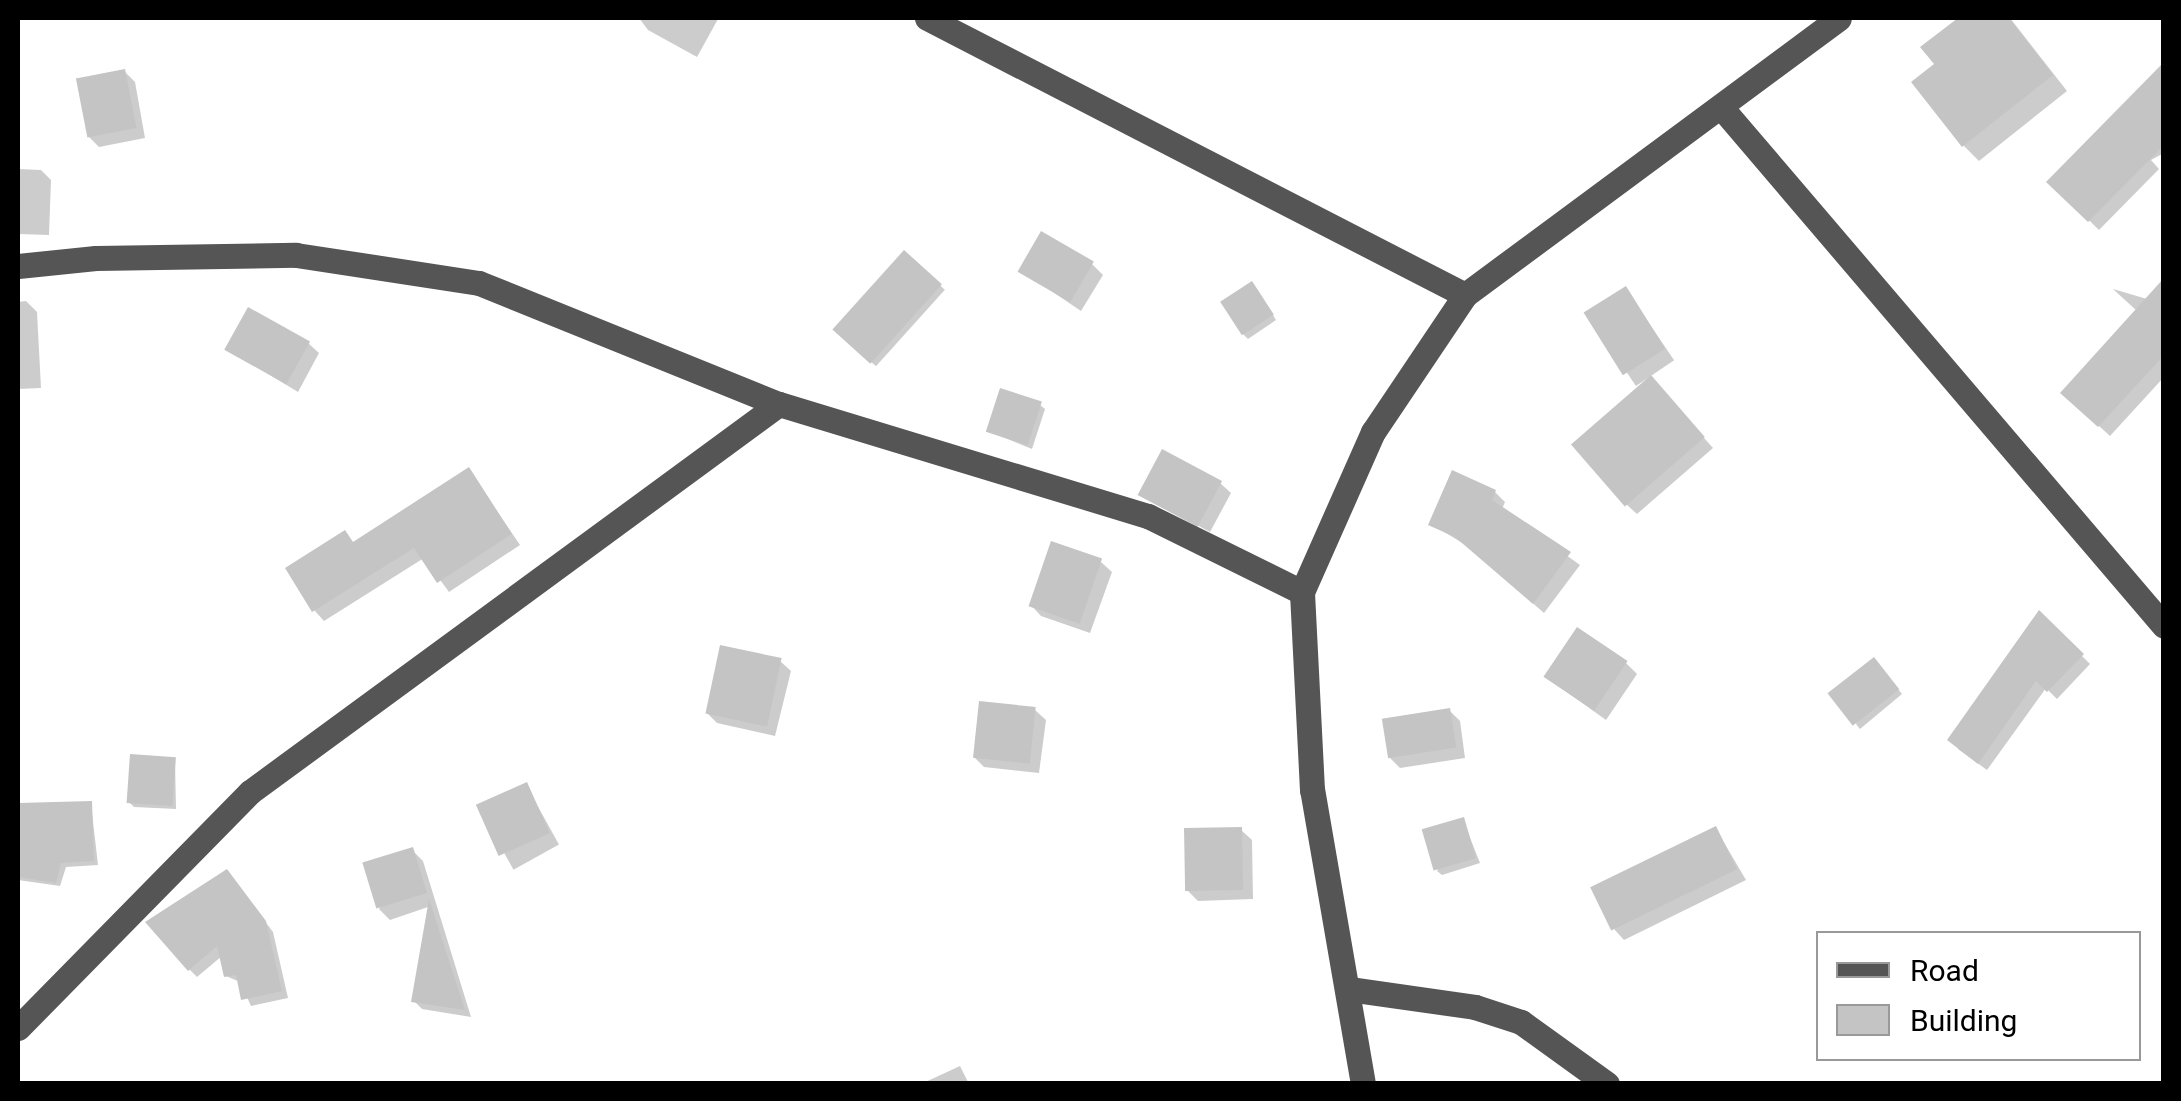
<!DOCTYPE html>
<style>
body{margin:0}
#map{position:relative;width:2181px;height:1101px;overflow:hidden;background:#fff;font-family:Roboto,sans-serif}
div>[style]{position:absolute}
.shadow>*{inset:0;background:#0003;transform-origin:0 0}
.building>*{inset:0;background:#c4c4c4;transform-origin:0 0}
.minor>*{height:25px;margin:-12.5px;padding:0 12.5px;transform-origin:12.5px;border-radius:12.5px;background:#555}
span{translate:-50% -50%;white-space:nowrap;text-align:center;line-height:1.15;-webkit-text-stroke:8px #fff;paint-order:stroke}
.frame{position:absolute;inset:0;border:20px solid #000;pointer-events:none}
.legend{position:absolute;left:1816px;top:931px;width:325px;height:130px;box-sizing:border-box;background:#fff;border:2px solid #999;margin:0;padding:12px 18px;list-style:none;font-size:30px;color:#000}
.legend li{display:flex;align-items:center;gap:20px;height:50px}
.legend b{width:50px;border:2px solid #999}
</style>
<div id="map">
<div class="shadow">
<i style="clip-path:polygon(639px 18px,716px 18px,718px 19px,697px 57px,648px 30px)"></i>
<i style="clip-path:polygon(1962px 18px,2010px 18px,2067px 91px,1979px 161px,1964px 146px,1937px 64px,1924px 48px)"></i>
<i style="clip-path:polygon(2164px 65px,2164px 153px,2151px 160px,2159px 169px,2099px 230px,2050px 182px)"></i>
<i style="clip-path:polygon(124px 71px,135px 82px,145px 138px,99px 147px,88px 136px)"></i>
<i style="clip-path:polygon(18px 169px,41px 170px,51px 180px,49px 235px,18px 234px)"></i>
<i style="left:904px;top:253px;width:55px;height:103px;rotate:42deg"></i>
<i style="clip-path:polygon(1092px 264px,1103px 275px,1081px 311px,1020px 270px)"></i>
<i style="clip-path:polygon(1257px 289px,1276px 320px,1248px 339px,1243px 334px)"></i>
<i style="left:1626px;top:289px;width:86px;height:46px;rotate:56deg"></i>
<i style="clip-path:polygon(2113px 289px,2164px 304px,2164px 377px,2110px 436px,2074px 403px,2137px 311px)"></i>
<i style="clip-path:polygon(26px 301px,37px 312px,41px 388px,18px 389px,18px 302px)"></i>
<i style="clip-path:polygon(308px 343px,319px 353px,298px 392px,228px 350px)"></i>
<i style="clip-path:polygon(1657px 385px,1713px 448px,1637px 514px,1626px 504px)"></i>
<i style="clip-path:polygon(1040px 405px,1045px 409px,1032px 449px,988px 431px)"></i>
<i style="clip-path:polygon(469px 470px,520px 545px,449px 592px,424px 558px,324px 621px,314px 610px,345px 534px,355px 544px)"></i>
<i style="clip-path:polygon(1220px 483px,1231px 493px,1210px 532px,1141px 495px)"></i>
<i style="clip-path:polygon(1495px 492px,1505px 502px,1502px 509px,1580px 565px,1544px 613px,1469px 547px,1431px 524px)"></i>
<i style="clip-path:polygon(1101px 562px,1112px 572px,1090px 633px,1041px 616px,1031px 605px)"></i>
<i style="clip-path:polygon(2040px 614px,2090px 664px,2057px 699px,2046px 688px,1987px 770px,1958px 749px)"></i>
<i style="clip-path:polygon(780px 661px,791px 671px,775px 736px,717px 723px,706px 712px)"></i>
<i style="clip-path:polygon(1626px 663px,1637px 674px,1606px 720px,1546px 677px)"></i>
<i style="clip-path:polygon(1878px 665px,1902px 694px,1860px 729px,1856px 724px)"></i>
<i style="clip-path:polygon(1035px 710px,1046px 720px,1039px 773px,984px 767px,973px 756px)"></i>
<i style="clip-path:polygon(1449px 710px,1460px 721px,1465px 758px,1400px 768px,1389px 757px)"></i>
<i style="clip-path:polygon(175px 760px,176px 809px,134px 807px,129px 802px)"></i>
<i style="left:526px;top:785px;width:68px;height:52px;rotate:61deg"></i>
<i style="clip-path:polygon(91px 804px,98px 865px,66px 867px,60px 886px,18px 880px,18px 806px)"></i>
<i style="clip-path:polygon(1463px 820px,1480px 863px,1442px 875px,1437px 871px)"></i>
<i style="clip-path:polygon(1716px 829px,1746px 880px,1624px 940px,1614px 929px)"></i>
<i style="clip-path:polygon(1241px 830px,1252px 840px,1253px 899px,1198px 901px,1187px 890px)"></i>
<i style="clip-path:polygon(412px 850px,423px 861px,471px 1017px,422px 1009px,414px 1001px,431px 906px,390px 920px,379px 909px)"></i>
<i style="clip-path:polygon(234px 880px,273px 932px,288px 998px,251px 1006px,240px 982px,226px 976px,222px 956px,197px 977px,189px 969px)"></i>
<i style="clip-path:polygon(960px 1066px,969px 1084px,921px 1084px)"></i>
</div>
<div class="building">
<i style="clip-path:polygon(1958px 18px,2009px 18px,2053px 75px,1962px 147px,1911px 82px,1934px 64px,1920px 47px)"></i>
<i style="clip-path:polygon(2164px 62px,2164px 145px,2088px 222px,2046px 182px)"></i>
<i style="left:125px;top:69px;width:60px;height:50px;rotate:79deg"></i>
<i style="left:1041px;top:231px;width:61px;height:47px;rotate:30deg"></i>
<i style="left:904px;top:250px;width:51px;height:107px;rotate:42deg"></i>
<i style="clip-path:polygon(2164px 278px,2164px 355px,2098px 427px,2060px 393px)"></i>
<i style="left:1252px;top:281px;width:40px;height:38px;rotate:57deg"></i>
<i style="left:1626px;top:286px;width:74px;height:50px;rotate:58deg"></i>
<i style="left:248px;top:307px;width:71px;height:49px;rotate:29deg"></i>
<i style="left:1651px;top:375px;width:82px;height:106px;rotate:49deg"></i>
<i style="left:1000px;top:388px;width:44px;height:46px;rotate:18deg"></i>
<i style="left:1162px;top:449px;width:68px;height:52px;rotate:28deg"></i>
<i style="clip-path:polygon(469px 467px,512px 534px,437px 583px,414px 548px,312px 612px,285px 568px,345px 530px,353px 542px)"></i>
<i style="clip-path:polygon(1452px 470px,1496px 490px,1492px 500px,1571px 552px,1533px 604px,1455px 537px,1428px 525px)"></i>
<i style="left:1051px;top:541px;width:54px;height:69px;rotate:19deg"></i>
<i style="clip-path:polygon(2039px 610px,2084px 654px,2047px 692px,2036px 681px,1978px 764px,1947px 740px)"></i>
<i style="left:1577px;top:627px;width:61px;height:60px;rotate:34deg"></i>
<i style="left:720px;top:645px;width:63px;height:70px;rotate:12deg"></i>
<i style="left:1874px;top:657px;width:41px;height:59px;rotate:52deg"></i>
<i style="left:979px;top:701px;width:57px;height:57px;rotate:6deg"></i>
<i style="left:1450px;top:708px;width:40px;height:69px;rotate:81deg"></i>
<i style="left:130px;top:754px;width:46px;height:49px;rotate:4deg"></i>
<i style="left:527px;top:782px;width:56px;height:56px;rotate:66deg"></i>
<i style="clip-path:polygon(92px 801px,94px 861px,61px 863px,56px 883px,18px 877px,18px 803px)"></i>
<i style="left:1464px;top:817px;width:43px;height:44px;rotate:74deg"></i>
<i style="left:1716px;top:826px;width:48px;height:140px;rotate:64deg"></i>
<i style="left:1242px;top:827px;width:63px;height:58px;rotate:89deg"></i>
<i style="left:413px;top:847px;width:48px;height:53px;rotate:73deg"></i>
<i style="clip-path:polygon(227px 869px,266px 921px,282px 991px,241px 1000px,236px 975px,224px 977px,217px 946px,188px 971px,145px 922px)"></i>
<i style="clip-path:polygon(429px 899px,465px 1010px,411px 1002px)"></i>
</div>
<div class="minor">
<i style="left:927px;top:18px;width:605px;rotate:27.24deg"></i>
<i style="left:1721px;top:107px;width:682px;rotate:49.52deg"></i>
<i style="left:18px;top:266px;width:78px;rotate:-5.9deg"></i>
<i style="left:96px;top:258px;width:200px;rotate:-0.9deg"></i>
<i style="left:296px;top:255px;width:185px;rotate:8.7deg"></i>
<i style="left:479px;top:283px;width:323px;rotate:22deg"></i>
<i style="left:779px;top:404px;width:386px;rotate:16.9deg"></i>
<i style="left:1148px;top:516px;width:172px;rotate:26.3deg"></i>
<i style="left:1349px;top:989px;width:127px;rotate:8.1deg"></i>
<i style="left:1475px;top:1007px;width:48px;rotate:18.1deg"></i>
<i style="left:1521px;top:1022px;width:106px;rotate:35.8deg"></i>
<i style="left:18px;top:1028px;width:331px;rotate:-45.5deg"></i>
<i style="left:250px;top:792px;width:656px;rotate:-36.26deg"></i>
<i style="left:1363px;top:1084px;width:298px;rotate:-99.8deg"></i>
<i style="left:1312px;top:790px;width:198px;rotate:-92.9deg"></i>
<i style="left:1302px;top:592px;width:175px;rotate:-66.1deg"></i>
<i style="left:1373px;top:432px;width:165px;rotate:-56.1deg"></i>
<i style="left:1465px;top:295px;width:465px;rotate:-36.5deg"></i>
</div>
<div class="frame"></div>
<ul class="legend">
<li><b style="height:12px;background:#555"></b>Road</li>
<li><b style="height:28px;background:#c4c4c4"></b>Building</li>
</ul>
</div>
